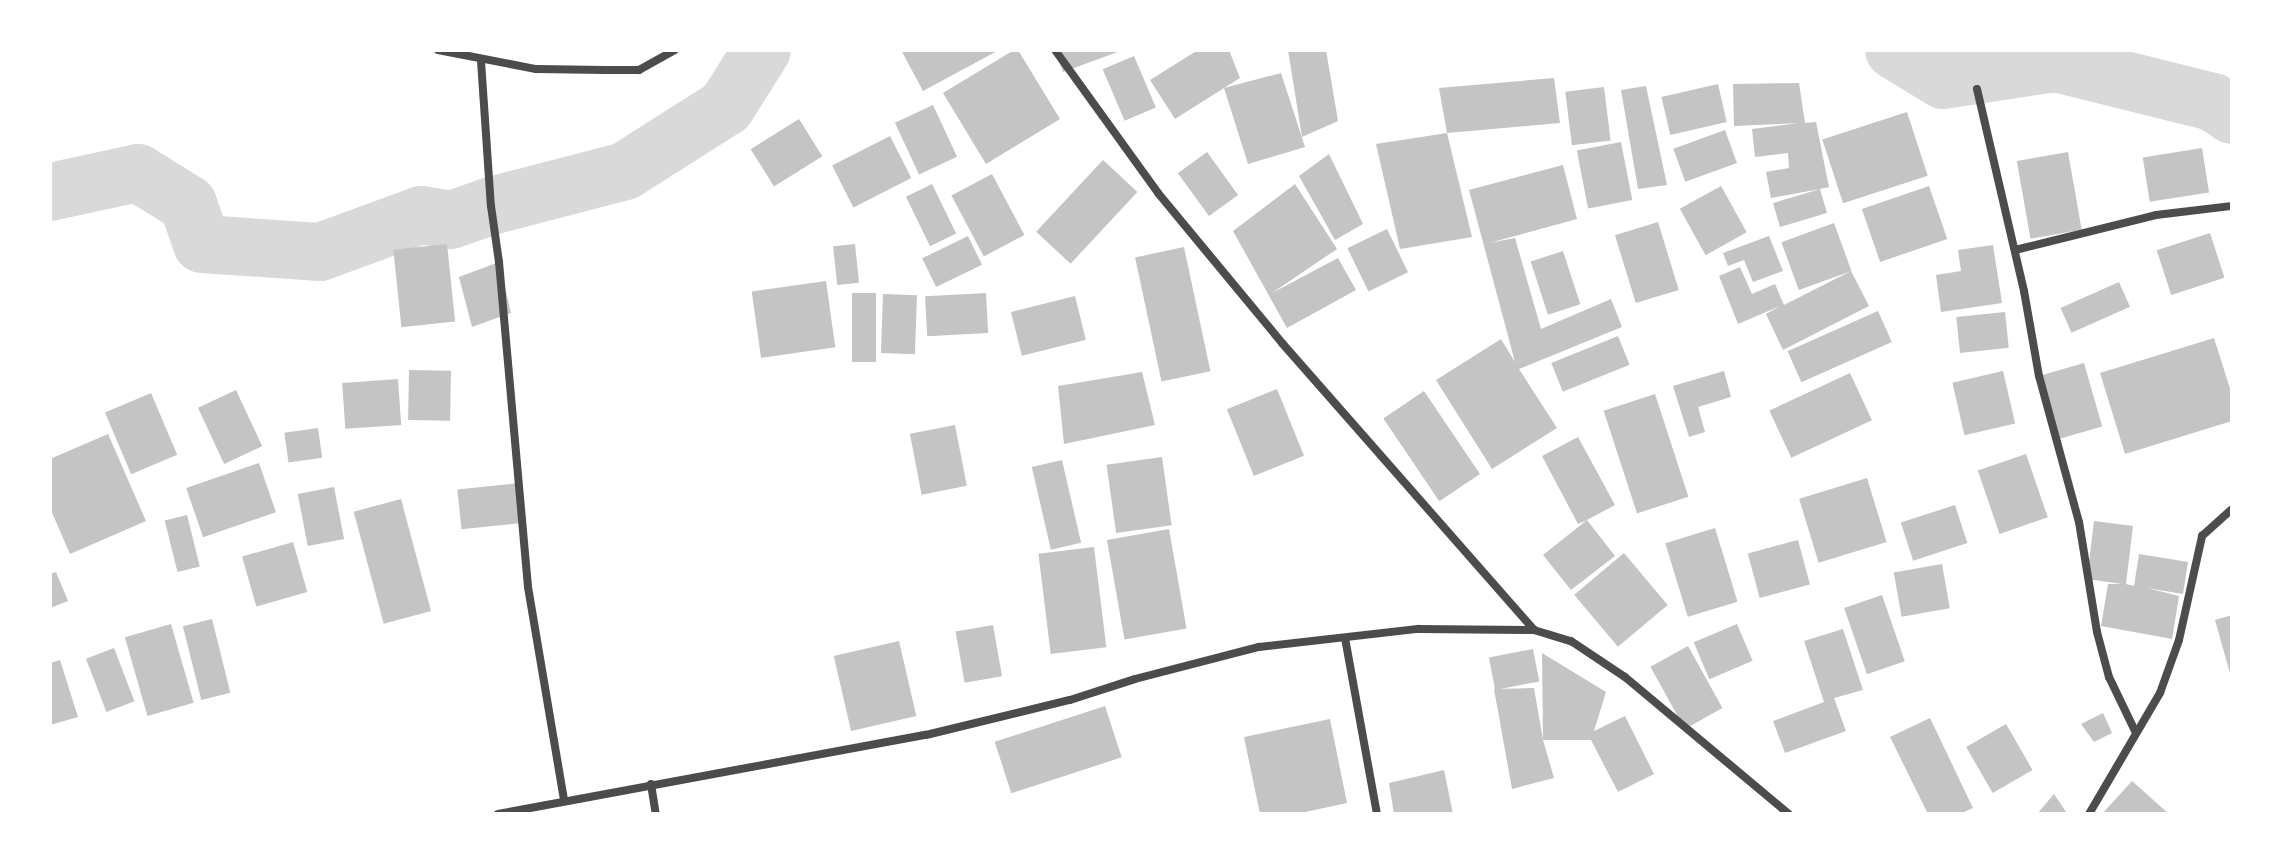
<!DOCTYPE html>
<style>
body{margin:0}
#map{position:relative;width:2282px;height:864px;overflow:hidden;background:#fff;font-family:Inter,sans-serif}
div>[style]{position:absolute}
.river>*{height:58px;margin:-29px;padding:0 29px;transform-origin:29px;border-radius:29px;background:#d9d9d9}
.building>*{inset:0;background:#c4c4c4;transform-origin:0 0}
.minor>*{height:8px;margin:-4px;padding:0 4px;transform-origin:4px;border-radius:4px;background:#4c4c4c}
span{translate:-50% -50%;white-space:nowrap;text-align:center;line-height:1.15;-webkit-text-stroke:6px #fff;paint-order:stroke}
.frame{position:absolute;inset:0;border:52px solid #fff;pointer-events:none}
</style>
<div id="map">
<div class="river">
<i style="left:1894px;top:50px;width:57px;rotate:31.5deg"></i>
<i style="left:1943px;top:80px;width:114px;rotate:-8.6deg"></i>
<i style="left:2056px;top:63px;width:162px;rotate:14deg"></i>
<i style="left:2213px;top:102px;width:23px;rotate:34deg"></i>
<i style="left:50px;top:192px;width:90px;rotate:-12.2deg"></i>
<i style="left:138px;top:173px;width:59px;rotate:31.8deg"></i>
<i style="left:188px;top:204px;width:42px;rotate:70.7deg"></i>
<i style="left:202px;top:244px;width:118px;rotate:3.9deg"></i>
<i style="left:320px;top:252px;width:108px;rotate:-20.1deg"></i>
<i style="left:421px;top:215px;width:30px;rotate:9deg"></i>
<i style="left:451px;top:220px;width:42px;rotate:-19.3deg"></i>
<i style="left:491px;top:206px;width:138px;rotate:-14.6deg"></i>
<i style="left:625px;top:171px;width:120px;rotate:-32.4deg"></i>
<i style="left:726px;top:107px;width:67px;rotate:-57.7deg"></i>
</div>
<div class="building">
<i style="clip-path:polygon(901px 50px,999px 50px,923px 91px)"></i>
<i style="clip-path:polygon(1014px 50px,1018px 50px,1060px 119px,986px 164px,943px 93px)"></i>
<i style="clip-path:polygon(1054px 50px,1123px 50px,1063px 72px)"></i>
<i style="clip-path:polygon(1198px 50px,1229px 50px,1240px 78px,1224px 88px,1281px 73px,1305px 147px,1248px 164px,1224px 88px,1175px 119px,1150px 80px)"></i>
<i style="clip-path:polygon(1288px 50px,1326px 50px,1338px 121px,1302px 137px)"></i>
<i style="left:1134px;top:56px;width:56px;height:34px;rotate:67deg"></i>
<i style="clip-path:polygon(1554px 78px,1560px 123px,1447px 133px,1472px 237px,1400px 249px,1376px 144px,1447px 133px,1439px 88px)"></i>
<i style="clip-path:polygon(1799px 83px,1805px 123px,1816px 122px,1829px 187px,1820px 189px,1827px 213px,1780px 227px,1773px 203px,1820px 189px,1771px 198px,1766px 172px,1789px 168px,1788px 153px,1755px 157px,1752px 129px,1799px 123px,1734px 126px,1733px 84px)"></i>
<i style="left:1718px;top:84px;width:39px;height:58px;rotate:77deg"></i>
<i style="clip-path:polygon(1646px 86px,1667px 185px,1638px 189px,1621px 90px)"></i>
<i style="left:1604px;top:87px;width:54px;height:39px;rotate:83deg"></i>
<i style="left:933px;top:105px;width:57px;height:42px;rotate:65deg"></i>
<i style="left:1907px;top:112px;width:67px;height:89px;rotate:72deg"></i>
<i style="left:799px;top:119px;width:44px;height:57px;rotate:58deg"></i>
<i style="left:1725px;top:130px;width:35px;height:55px;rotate:70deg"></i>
<i style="left:890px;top:136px;width:47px;height:65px;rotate:63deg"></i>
<i style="left:1621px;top:142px;width:59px;height:45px;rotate:79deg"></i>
<i style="left:2202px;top:148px;width:45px;height:60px;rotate:81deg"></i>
<i style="left:1207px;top:152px;width:53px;height:36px;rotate:54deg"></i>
<i style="left:2068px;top:152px;width:79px;height:52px;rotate:80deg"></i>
<i style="clip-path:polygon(1329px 154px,1363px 224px,1335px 240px,1299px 176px)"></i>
<i style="left:1103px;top:160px;width:47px;height:98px;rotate:43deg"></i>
<i style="clip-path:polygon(1563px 165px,1577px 219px,1489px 243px,1515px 238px,1541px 329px,1611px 299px,1622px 327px,1519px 369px,1557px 428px,1492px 469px,1436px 380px,1501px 339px,1515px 362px,1469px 190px)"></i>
<i style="left:992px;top:174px;width:69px;height:46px;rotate:62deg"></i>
<i style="left:932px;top:184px;width:55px;height:29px;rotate:64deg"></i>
<i style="clip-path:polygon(1295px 184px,1337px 249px,1272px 293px,1338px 258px,1356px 290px,1287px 328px,1233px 231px)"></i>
<i style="left:1721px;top:186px;width:53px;height:47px;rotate:61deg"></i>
<i style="left:1929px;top:186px;width:56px;height:71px;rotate:71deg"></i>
<i style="left:1658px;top:222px;width:71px;height:45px;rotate:73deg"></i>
<i style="left:1834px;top:223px;width:51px;height:56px;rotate:70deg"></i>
<i style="left:1387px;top:229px;width:48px;height:44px;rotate:64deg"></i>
<i style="left:2210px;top:233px;width:47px;height:56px;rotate:72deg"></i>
<i style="left:968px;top:236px;width:32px;height:51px;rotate:64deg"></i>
<i style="clip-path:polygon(1769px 236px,1783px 271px,1753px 282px,1744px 260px,1728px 266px,1723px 253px)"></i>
<i style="left:447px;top:244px;width:78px;height:54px;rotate:84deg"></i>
<i style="left:855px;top:244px;width:39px;height:22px;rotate:84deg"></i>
<i style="clip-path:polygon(1993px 245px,2002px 303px,1941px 312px,1936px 275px,1961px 271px,1958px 250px)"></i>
<i style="left:1184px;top:247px;width:127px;height:50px;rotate:78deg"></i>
<i style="left:1563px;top:251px;width:56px;height:34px;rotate:72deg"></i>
<i style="clip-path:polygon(499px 262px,511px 313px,472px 327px,459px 277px)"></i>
<i style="clip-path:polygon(1740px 267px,1752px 294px,1775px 284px,1784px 305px,1851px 271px,1869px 306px,1783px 350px,1766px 314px,1780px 306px,1738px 324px,1719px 276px)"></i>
<i style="left:826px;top:281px;width:67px;height:75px;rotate:82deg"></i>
<i style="left:2119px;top:282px;width:27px;height:64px;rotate:66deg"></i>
<i style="left:852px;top:293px;width:24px;height:69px"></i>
<i style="left:986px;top:293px;width:40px;height:61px;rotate:87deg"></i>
<i style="left:883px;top:294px;width:34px;height:59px;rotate:2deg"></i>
<i style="left:1075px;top:296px;width:45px;height:66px;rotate:76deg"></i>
<i style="left:1878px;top:311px;width:34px;height:99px;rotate:66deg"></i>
<i style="left:2005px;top:312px;width:36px;height:49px;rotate:84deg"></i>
<i style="left:1618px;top:336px;width:31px;height:72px;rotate:68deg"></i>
<i style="clip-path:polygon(2214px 338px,2232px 395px,2232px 421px,2125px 454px,2100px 373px)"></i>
<i style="left:2084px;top:363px;width:66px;height:47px;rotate:74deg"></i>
<i style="left:409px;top:370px;width:42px;height:50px;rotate:1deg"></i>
<i style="clip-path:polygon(1724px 371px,1731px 397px,1698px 407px,1705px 432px,1689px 437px,1673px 386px)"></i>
<i style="left:2003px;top:371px;width:54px;height:52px;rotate:77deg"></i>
<i style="clip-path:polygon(1142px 372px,1155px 425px,1064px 444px,1058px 386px)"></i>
<i style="left:1850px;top:373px;width:52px;height:89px;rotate:65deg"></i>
<i style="left:398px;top:379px;width:46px;height:56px;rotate:86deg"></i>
<i style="left:1277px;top:389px;width:72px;height:54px;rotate:68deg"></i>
<i style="left:236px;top:390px;width:62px;height:42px;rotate:65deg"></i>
<i style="left:1424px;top:391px;width:100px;height:49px;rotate:56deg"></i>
<i style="left:151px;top:393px;width:67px;height:50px;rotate:67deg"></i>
<i style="left:1655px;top:394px;width:108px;height:54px;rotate:72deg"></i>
<i style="left:955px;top:425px;width:62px;height:46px;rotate:79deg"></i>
<i style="left:318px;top:428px;width:30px;height:34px;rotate:82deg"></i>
<i style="clip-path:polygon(108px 434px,146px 521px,70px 554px,50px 508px,50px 459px)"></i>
<i style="clip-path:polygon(1578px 437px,1615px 505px,1587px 520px,1615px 556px,1571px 590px,1543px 555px,1587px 520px,1578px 524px,1542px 456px)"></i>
<i style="left:2026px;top:454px;width:67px;height:51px;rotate:71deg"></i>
<i style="left:1162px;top:457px;width:69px;height:56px;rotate:82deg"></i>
<i style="left:1062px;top:460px;width:85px;height:31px;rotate:77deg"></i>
<i style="left:259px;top:463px;width:52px;height:77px;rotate:71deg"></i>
<i style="left:1867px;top:478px;width:67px;height:71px;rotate:73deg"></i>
<i style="left:519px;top:483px;width:40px;height:62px;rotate:84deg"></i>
<i style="left:334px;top:487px;width:53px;height:37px;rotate:79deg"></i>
<i style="left:401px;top:499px;width:116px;height:49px;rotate:75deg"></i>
<i style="left:1955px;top:505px;width:40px;height:57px;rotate:72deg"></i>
<i style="left:187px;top:515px;width:53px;height:23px;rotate:76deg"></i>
<i style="clip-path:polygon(2094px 521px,2133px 526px,2126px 584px,2134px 586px,2139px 554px,2188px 562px,2183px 594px,2147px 588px,2179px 596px,2172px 639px,2101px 626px,2108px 584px,2122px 584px,2087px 579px)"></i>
<i style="left:1715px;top:528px;width:77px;height:52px;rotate:73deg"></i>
<i style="left:1169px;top:529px;width:101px;height:63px;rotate:80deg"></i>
<i style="left:1798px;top:540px;width:46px;height:52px;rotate:75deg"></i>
<i style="left:293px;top:542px;width:52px;height:53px;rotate:74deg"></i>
<i style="left:1094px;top:547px;width:101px;height:56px;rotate:83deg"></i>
<i style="left:1624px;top:553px;width:68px;height:65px;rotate:50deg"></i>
<i style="left:1942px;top:564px;width:45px;height:49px;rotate:80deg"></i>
<i style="clip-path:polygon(56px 572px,68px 601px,50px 608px,50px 574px)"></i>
<i style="left:1882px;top:595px;width:70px;height:40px;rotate:71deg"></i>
<i style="clip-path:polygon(2232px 615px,2232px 677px,2231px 677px,2215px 620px)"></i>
<i style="left:212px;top:619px;width:76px;height:30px;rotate:76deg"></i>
<i style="left:171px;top:624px;width:82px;height:48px;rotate:74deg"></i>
<i style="left:1737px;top:624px;width:40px;height:47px;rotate:67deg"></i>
<i style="left:993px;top:625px;width:52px;height:38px;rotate:80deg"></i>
<i style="clip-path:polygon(1843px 629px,1863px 690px,1834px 698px,1846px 731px,1785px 753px,1773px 721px,1824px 702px,1804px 641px)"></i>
<i style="left:899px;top:641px;width:77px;height:67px;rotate:77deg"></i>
<i style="left:1688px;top:646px;width:71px;height:43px;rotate:61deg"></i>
<i style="left:114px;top:648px;width:57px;height:30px;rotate:69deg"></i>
<i style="left:1533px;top:649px;width:33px;height:45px;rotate:79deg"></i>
<i style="clip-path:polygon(1542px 653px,1606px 692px,1594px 731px,1625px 716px,1654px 774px,1618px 792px,1591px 740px,1543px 740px,1554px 778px,1512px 789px,1494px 689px,1534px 688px,1543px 740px)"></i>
<i style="clip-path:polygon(60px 660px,78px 717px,50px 725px,50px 663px)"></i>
<i style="left:1105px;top:706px;width:54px;height:116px;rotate:72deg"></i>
<i style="clip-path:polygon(2103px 713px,2112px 733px,2094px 742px,2081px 724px)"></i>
<i style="clip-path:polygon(1930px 718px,1973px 808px,1960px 814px,1928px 814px,1890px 737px)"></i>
<i style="clip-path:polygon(1330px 719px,1347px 803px,1296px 814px,1260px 814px,1244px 737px)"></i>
<i style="left:2006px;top:724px;width:53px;height:46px;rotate:60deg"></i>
<i style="clip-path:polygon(1444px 770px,1453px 814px,1394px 814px,1389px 783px)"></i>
<i style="clip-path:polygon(2132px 781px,2169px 814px,2102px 814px)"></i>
<i style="clip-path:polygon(2054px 794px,2066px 812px,2064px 814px,2037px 814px)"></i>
</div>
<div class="minor">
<i style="left:438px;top:50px;width:100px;rotate:11deg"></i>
<i style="left:536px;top:69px;width:69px;rotate:0.8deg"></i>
<i style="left:605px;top:70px;width:34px"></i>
<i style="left:639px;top:70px;width:41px;rotate:-29.1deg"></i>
<i style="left:1055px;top:50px;width:176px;rotate:54.2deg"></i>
<i style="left:1158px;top:193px;width:195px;rotate:50.4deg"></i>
<i style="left:1282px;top:343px;width:382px;rotate:48.7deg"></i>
<i style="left:481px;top:61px;width:145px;rotate:86.1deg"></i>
<i style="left:491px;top:206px;width:57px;rotate:81.9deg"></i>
<i style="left:499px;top:262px;width:326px;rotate:84.9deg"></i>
<i style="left:528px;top:587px;width:216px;rotate:80.4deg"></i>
<i style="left:1977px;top:89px;width:207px;rotate:76.9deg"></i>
<i style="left:2024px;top:291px;width:86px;rotate:80deg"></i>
<i style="left:2039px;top:376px;width:151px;rotate:74.7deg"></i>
<i style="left:2079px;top:522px;width:111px;rotate:80.7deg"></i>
<i style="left:2097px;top:632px;width:47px;rotate:75.1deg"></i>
<i style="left:2109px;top:677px;width:60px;rotate:64.3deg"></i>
<i style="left:2015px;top:250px;width:145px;rotate:-13.9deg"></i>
<i style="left:2156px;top:215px;width:77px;rotate:-6.8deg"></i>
<i style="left:1345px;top:638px;width:179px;rotate:79.7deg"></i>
<i style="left:651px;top:784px;width:30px;rotate:81deg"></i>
<i style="left:498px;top:814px;width:435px;rotate:-10.5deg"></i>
<i style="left:926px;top:735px;width:148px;rotate:-13.7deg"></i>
<i style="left:1070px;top:700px;width:68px;rotate:-17.9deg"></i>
<i style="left:1135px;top:679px;width:128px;rotate:-14.5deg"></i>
<i style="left:1259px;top:647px;width:160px;rotate:-6.5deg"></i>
<i style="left:1418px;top:629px;width:116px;rotate:0.5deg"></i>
<i style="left:1534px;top:630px;width:39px;rotate:17deg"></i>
<i style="left:1571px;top:641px;width:65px;rotate:33.7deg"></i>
<i style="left:1625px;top:677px;width:214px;rotate:39.9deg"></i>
<i style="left:2089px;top:814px;width:140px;rotate:-59.6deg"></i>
<i style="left:2160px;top:693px;width:56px;rotate:-70.3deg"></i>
<i style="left:2179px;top:640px;width:107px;rotate:-77.5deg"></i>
<i style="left:2202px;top:536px;width:40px;rotate:-42deg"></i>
</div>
<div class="frame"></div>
</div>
